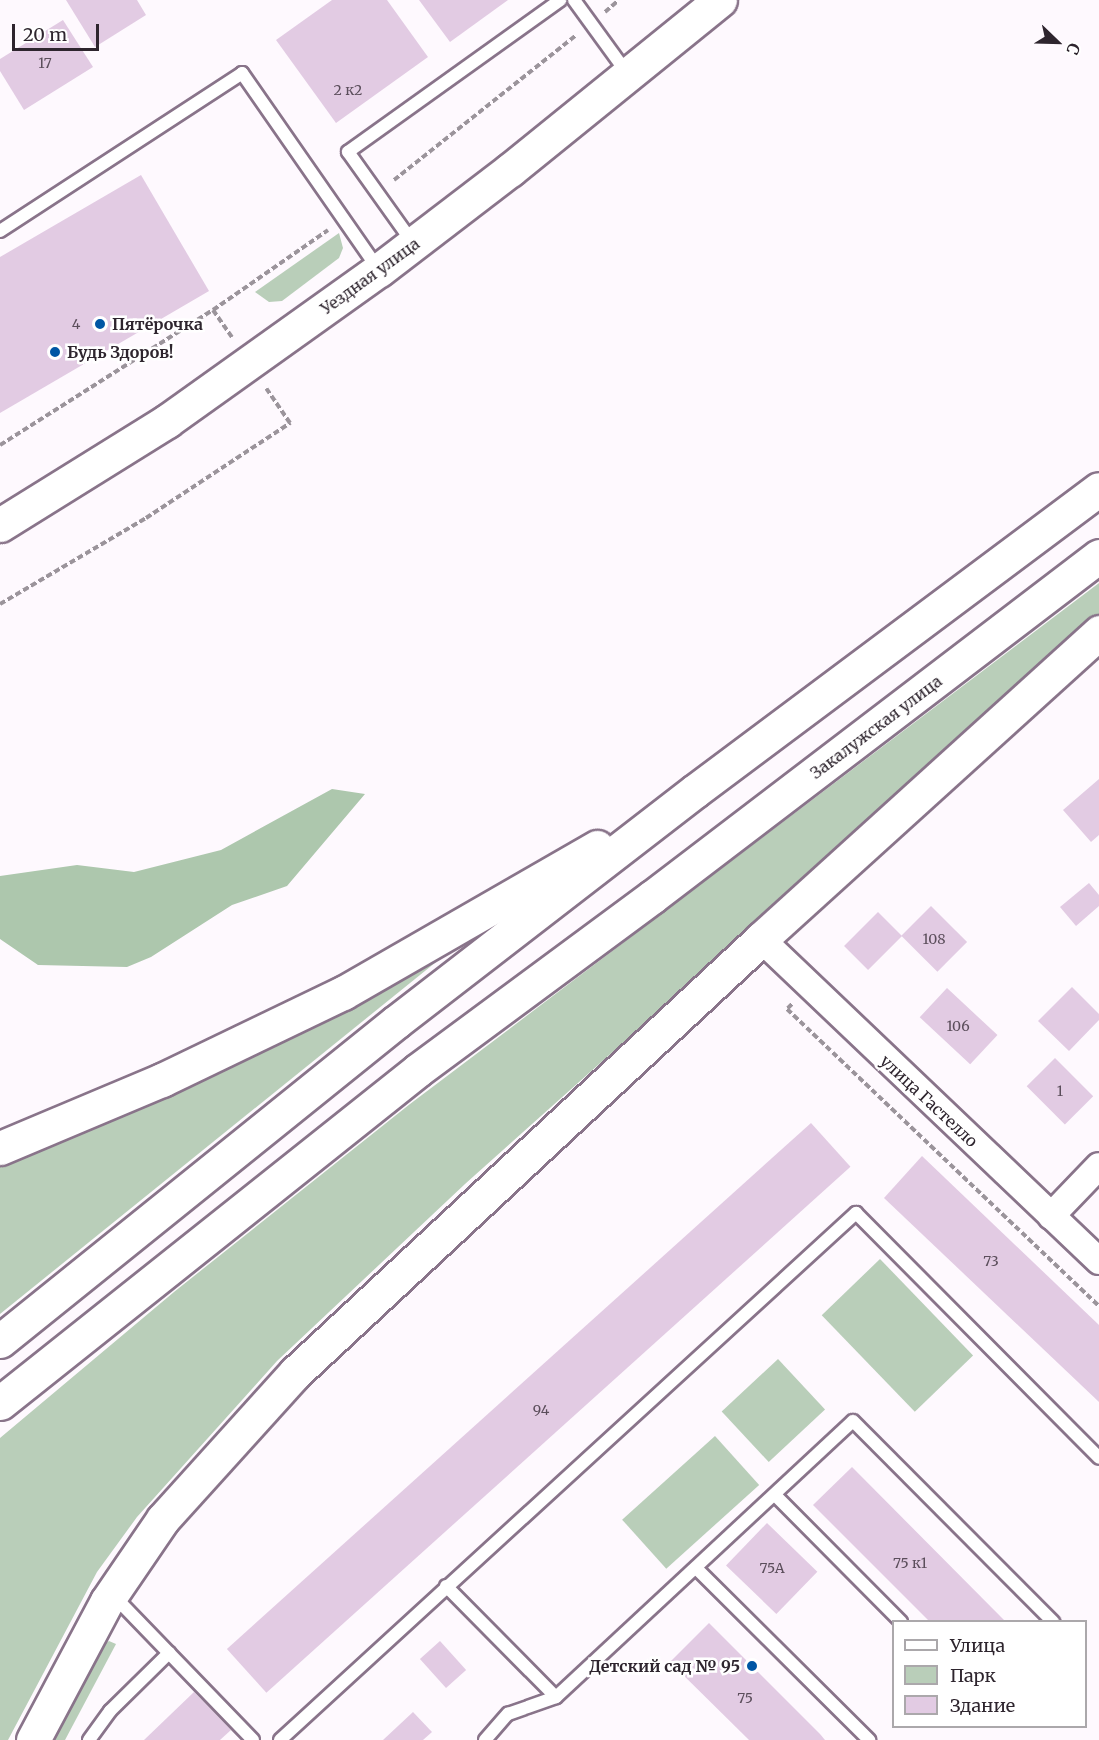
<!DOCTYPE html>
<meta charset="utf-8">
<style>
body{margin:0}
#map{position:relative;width:1099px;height:1740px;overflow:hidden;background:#fef9fe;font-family:Merriweather,serif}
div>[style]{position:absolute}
.green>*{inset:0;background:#b9ceb9;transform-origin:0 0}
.forest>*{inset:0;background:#adc7ad}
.building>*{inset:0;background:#e2cbe3;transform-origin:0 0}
.path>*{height:4px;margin-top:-2px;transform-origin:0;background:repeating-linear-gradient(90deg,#9b949b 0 6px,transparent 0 9px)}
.roads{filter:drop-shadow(2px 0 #89748a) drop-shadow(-2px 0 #89748a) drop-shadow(0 2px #89748a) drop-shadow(0 -2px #89748a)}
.lane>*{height:12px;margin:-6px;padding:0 6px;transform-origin:6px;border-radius:6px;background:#fff}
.street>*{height:26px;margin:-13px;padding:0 13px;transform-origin:13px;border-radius:13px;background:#fff}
.secondary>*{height:33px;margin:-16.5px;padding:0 16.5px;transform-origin:16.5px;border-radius:16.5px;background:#fff}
.primary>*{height:33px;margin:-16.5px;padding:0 16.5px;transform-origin:16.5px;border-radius:16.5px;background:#fff}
.highway>*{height:33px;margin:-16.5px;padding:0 16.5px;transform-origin:16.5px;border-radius:16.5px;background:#fff}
.dots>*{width:16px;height:16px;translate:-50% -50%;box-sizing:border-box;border:3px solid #fff;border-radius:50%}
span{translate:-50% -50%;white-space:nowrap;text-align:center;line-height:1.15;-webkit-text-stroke:5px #fff;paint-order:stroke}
.number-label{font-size:14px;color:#5b4e5b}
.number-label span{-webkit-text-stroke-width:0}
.street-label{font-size:16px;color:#2e252e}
.poi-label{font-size:16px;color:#2e252e;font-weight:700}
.left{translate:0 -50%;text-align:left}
.right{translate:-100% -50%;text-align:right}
.legend{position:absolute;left:892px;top:1620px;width:195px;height:108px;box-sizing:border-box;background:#fff;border:2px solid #aba8ab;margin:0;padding:8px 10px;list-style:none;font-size:18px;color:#2e252e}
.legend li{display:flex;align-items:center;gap:12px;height:30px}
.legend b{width:30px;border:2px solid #aba8ab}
.north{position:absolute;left:1027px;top:12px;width:60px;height:60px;-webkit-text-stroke:4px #fff;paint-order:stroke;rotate:113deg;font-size:16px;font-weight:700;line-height:24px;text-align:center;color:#2e252e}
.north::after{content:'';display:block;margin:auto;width:21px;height:27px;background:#2e252e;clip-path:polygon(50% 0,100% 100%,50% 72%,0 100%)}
.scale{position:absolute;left:12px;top:24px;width:87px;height:27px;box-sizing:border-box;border:3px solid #2e252e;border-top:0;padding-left:8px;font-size:18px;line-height:21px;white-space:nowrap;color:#2e252e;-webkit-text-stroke:4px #fff;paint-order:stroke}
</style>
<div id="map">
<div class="green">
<i style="clip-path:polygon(339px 233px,343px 248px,339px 258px,282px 301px,269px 302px,255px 292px)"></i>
<i style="clip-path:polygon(1099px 583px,1099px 617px,465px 1184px,277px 1361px,137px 1517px,97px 1572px,8px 1740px,0 1740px,0 1438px,174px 1292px,410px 1104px)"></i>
<i style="clip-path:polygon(443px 951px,446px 954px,0 1314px,0 1163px)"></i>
<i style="left:880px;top:1259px;width:134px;height:81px;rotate:46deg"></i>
<i style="left:778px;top:1359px;width:69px;height:77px;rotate:47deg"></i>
<i style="left:715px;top:1436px;width:66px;height:125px;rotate:48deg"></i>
<i style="clip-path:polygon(109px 1641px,116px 1644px,65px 1740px,49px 1740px,98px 1648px)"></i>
</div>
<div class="forest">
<i style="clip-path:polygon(332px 789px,365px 794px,287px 886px,232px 905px,151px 957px,127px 967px,38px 965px,0 939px,0 876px,77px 865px,134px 872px,221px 850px)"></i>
</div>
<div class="building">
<i style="clip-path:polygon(66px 0,137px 0,146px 15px,95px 47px)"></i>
<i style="clip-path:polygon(332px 0,387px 0,428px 57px,336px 123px,276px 40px)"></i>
<i style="clip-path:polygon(419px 0,508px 0,450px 42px)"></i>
<i style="clip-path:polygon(63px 20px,93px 67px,24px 110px,0 71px,0 59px)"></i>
<i style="clip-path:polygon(141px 175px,209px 291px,0 413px,0 257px)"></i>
<i style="clip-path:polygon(1099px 779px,1099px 835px,1091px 842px,1063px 810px)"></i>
<i style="clip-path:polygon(1089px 883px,1099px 895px,1099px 906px,1076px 926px,1060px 907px)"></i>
<i style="left:931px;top:906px;width:51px;height:42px;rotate:45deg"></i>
<i style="left:878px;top:912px;width:34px;height:48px;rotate:45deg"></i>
<i style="clip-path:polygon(1072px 987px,1099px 1014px,1099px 1020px,1069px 1051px,1038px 1021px)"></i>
<i style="left:947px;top:988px;width:69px;height:40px;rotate:43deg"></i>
<i style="left:1055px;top:1058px;width:54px;height:40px;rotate:45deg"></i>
<i style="left:811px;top:1123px;width:59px;height:786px;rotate:48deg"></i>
<i style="clip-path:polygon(922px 1156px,1099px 1325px,1099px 1402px,884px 1198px)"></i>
<i style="clip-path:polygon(852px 1467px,1006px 1622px,930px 1622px,813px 1505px)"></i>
<i style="left:767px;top:1523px;width:70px;height:59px;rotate:44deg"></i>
<i style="clip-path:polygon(709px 1623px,820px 1734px,825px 1740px,749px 1740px,670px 1662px)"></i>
<i style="left:440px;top:1641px;width:39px;height:27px;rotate:48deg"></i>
<i style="clip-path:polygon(194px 1692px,231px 1730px,220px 1740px,144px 1740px)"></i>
<i style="clip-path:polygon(413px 1712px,432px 1732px,423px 1740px,383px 1740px)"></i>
</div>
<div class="path">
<i style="left:605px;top:12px;width:18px;rotate:-41deg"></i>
<i style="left:394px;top:180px;width:233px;rotate:-38.5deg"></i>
<i style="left:213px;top:310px;width:33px;rotate:55deg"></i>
<i style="left:0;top:445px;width:252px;rotate:-32.4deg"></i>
<i style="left:213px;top:310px;width:140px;rotate:-34.8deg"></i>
<i style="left:0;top:604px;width:169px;rotate:-30.5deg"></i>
<i style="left:146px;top:518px;width:173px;rotate:-33.4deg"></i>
<i style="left:290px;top:423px;width:42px;rotate:-124.4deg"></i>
<i style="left:792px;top:1004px;width:7px;rotate:135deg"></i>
<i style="left:787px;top:1009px;width:431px;rotate:43.6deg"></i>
</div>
<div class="roads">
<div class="lane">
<i style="left:574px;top:0;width:90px;rotate:54deg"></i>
<i style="left:0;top:231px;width:289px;rotate:-33.1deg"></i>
<i style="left:242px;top:73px;width:239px;rotate:55.2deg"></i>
<i style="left:413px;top:243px;width:112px;rotate:-125.5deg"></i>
<i style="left:348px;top:152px;width:261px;rotate:-35.6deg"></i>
<i style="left:775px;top:1495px;width:179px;rotate:45.2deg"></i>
<i style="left:697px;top:1569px;width:243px;rotate:44.8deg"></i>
<i style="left:446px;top:1586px;width:156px;rotate:45.3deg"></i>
<i style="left:112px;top:1594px;width:203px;rotate:46deg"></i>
<i style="left:89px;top:1740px;width:36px;rotate:-54deg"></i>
<i style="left:110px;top:1711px;width:83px;rotate:-44.5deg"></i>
<i style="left:280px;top:1740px;width:781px;rotate:-42.46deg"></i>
<i style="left:856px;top:1213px;width:345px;rotate:45.2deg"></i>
<i style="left:485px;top:1740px;width:35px;rotate:-49deg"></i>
<i style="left:508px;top:1714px;width:51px;rotate:-19.5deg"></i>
<i style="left:556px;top:1697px;width:405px;rotate:-42.9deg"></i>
<i style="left:853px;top:1421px;width:284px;rotate:45.1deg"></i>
</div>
<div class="street">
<i style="left:761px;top:939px;width:467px;rotate:43.6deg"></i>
<i style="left:1051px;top:1216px;width:69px;rotate:-46.2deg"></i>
</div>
<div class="secondary">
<i style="left:0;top:525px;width:197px;rotate:-31.9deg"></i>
<i style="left:167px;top:421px;width:260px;rotate:-35.5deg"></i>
<i style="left:379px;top:270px;width:165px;rotate:-37.4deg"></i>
<i style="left:510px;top:170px;width:270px;rotate:-39deg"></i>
</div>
<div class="primary">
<i style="left:33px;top:1740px;width:157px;rotate:-62deg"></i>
<i style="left:107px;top:1601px;width:99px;rotate:-55.7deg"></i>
<i style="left:163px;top:1519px;width:197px;rotate:-47.9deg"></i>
<i style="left:295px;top:1373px;width:637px;rotate:-42.96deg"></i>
<i style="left:761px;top:939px;width:457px;rotate:-42.2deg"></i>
</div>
<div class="highway">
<i style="left:0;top:1148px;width:176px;rotate:-22.8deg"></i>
<i style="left:162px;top:1080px;width:201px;rotate:-25.7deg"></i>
<i style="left:343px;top:993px;width:293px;rotate:-29.9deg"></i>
<i style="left:0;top:1341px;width:509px;rotate:-38.85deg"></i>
<i style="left:396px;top:1022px;width:378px;rotate:-37.7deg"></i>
<i style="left:695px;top:791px;width:504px;rotate:-36.78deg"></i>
<i style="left:0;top:1403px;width:534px;rotate:-38.54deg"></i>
<i style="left:418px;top:1070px;width:291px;rotate:-36.5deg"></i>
<i style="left:652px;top:897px;width:562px;rotate:-37.34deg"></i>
</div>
</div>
<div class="dots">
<i style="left:100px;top:324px;background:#0056a4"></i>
<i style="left:55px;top:352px;background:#0056a4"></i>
<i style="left:752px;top:1666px;background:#0056a4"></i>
</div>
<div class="number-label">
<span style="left:45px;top:63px">17</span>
<span style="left:348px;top:90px">2 к2</span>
<span style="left:76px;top:324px">4</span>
<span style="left:934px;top:939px">108</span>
<span style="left:958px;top:1026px">106</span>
<span style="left:1060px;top:1091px">1</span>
<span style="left:991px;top:1261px">73</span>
<span style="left:541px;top:1410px">94</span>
<span style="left:910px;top:1563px">75 к1</span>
<span style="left:772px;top:1568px">75А</span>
<span style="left:745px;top:1698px">75</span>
</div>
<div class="street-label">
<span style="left:370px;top:276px;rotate:-36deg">Уездная улица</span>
<span style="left:876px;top:727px;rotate:-37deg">Закалужская улица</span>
<span style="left:929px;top:1101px;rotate:43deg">улица Гастелло</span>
</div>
<div class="poi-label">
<span class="left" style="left:112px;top:324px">Пятёрочка</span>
<span class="left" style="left:67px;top:352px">Будь Здоров!</span>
<span class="right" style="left:740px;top:1666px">Детский сад № 95</span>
</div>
<ul class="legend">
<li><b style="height:8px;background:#fff"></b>Улица</li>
<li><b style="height:16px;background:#b9ceb9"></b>Парк</li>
<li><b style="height:16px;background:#e2cbe3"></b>Здание</li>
</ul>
<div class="north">С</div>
<div class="scale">20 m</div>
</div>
